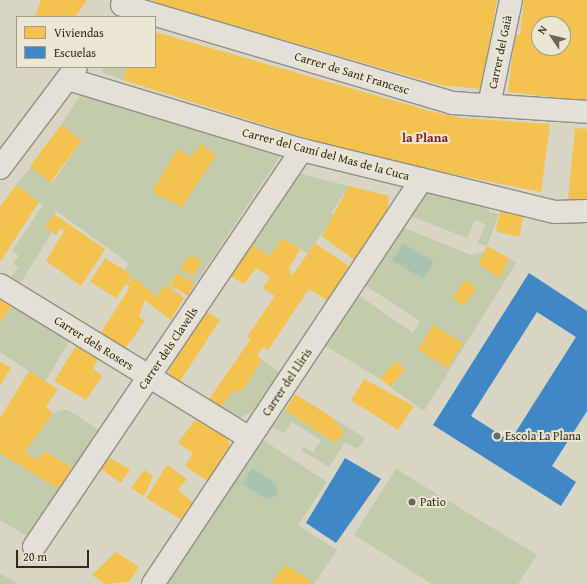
<!DOCTYPE html>
<meta charset="utf-8">
<style>
body{margin:0}
#map{position:relative;width:587px;height:584px;overflow:hidden;background:#d9d5c4;font-family:"Gentium Book Plus",serif}
div>[style]{position:absolute}
.green>*{inset:0;background:#c1caaa}
.water>*{inset:0;background:#a9c3b3;transform-origin:0 0}
.homes>*{inset:0;background:#f2c14e;transform-origin:0 0}
.schools>*{inset:0;background:#3f88c5}
.roads{filter:drop-shadow(1px 0 #918e83) drop-shadow(-1px 0 #918e83) drop-shadow(0 1px #918e83) drop-shadow(0 -1px #918e83)}
.minor>*{height:22px;margin:-11px;padding:0 11px;transform-origin:11px;border-radius:11px;background:#e2e0d8}
.dots>*{width:11px;height:11px;translate:-50% -50%;box-sizing:border-box;border:2px solid #ece7d3;border-radius:50%}
span{translate:-50% -50%;white-space:nowrap;text-align:center;line-height:1.15;-webkit-text-stroke:4px #ece7d3;paint-order:stroke}
.street-label{font-size:12px;color:#31291f}
.poi-label{font-size:12px;color:#31291f}
.left{translate:0 -50%;text-align:left}
.neighbourhood-label{font-size:13px;color:#7a1f14;font-weight:700}
.legend{position:absolute;left:16px;top:16px;width:140px;height:52px;box-sizing:border-box;background:#ece7d3;border:1px solid #a19b8b;margin:0;padding:5px 7px;list-style:none;font-size:12px;color:#31291f}
.legend li{display:flex;align-items:center;gap:8px;height:20px}
.legend b{width:20px;border:1px solid #a19b8b}
.north{position:absolute;left:531px;top:16px;width:40px;height:40px;box-sizing:border-box;background:#ece7d3;border:1px solid #a19b8b;border-radius:50%;rotate:305deg;font-size:11px;font-weight:700;line-height:16px;text-align:center;color:#31291f}
.north::after{content:'';display:block;margin:auto;width:14px;height:18px;background:#6c6559;clip-path:polygon(50% 0,100% 100%,50% 72%,0 100%)}
.scale{position:absolute;left:16px;top:550px;width:73px;height:18px;box-sizing:border-box;border:2px solid #31291f;border-top:0;padding-left:5px;font-size:12px;line-height:14px;white-space:nowrap;color:#31291f;-webkit-text-stroke:3px #ece7d3;paint-order:stroke}
</style>
<div id="map">
<div class="green">
<i style="clip-path:polygon(105px 67px,127px 67px,123px 80px,101px 72px)"></i>
<i style="clip-path:polygon(83px 91px,283px 152px,195px 284px,177px 273px,169px 285px,184px 298px,165px 285px,156px 297px,135px 278px,122px 286px,131px 274px,125px 270px,129px 263px,56px 211px,45px 227px,52px 232px,20px 284px,11px 277px,18px 268px,13px 263px,19px 256px,12px 251px,43px 205px,16px 185px,31px 167px,52px 183px,82px 141px,61px 125px)"></i>
<i style="clip-path:polygon(297px 173px,349px 186px,331px 213px,335px 216px,308px 253px,282px 238px,270px 256px,250px 242px)"></i>
<i style="clip-path:polygon(428px 189px,489px 202px,489px 212px,499px 214px,487px 246px,477px 243px,486px 225px,475px 220px,467px 238px,411px 216px)"></i>
<i style="clip-path:polygon(402px 227px,471px 255px,484px 252px,500px 277px,509px 258px,516px 263px,424px 411px,391px 388px,405px 369px,396px 361px,382px 380px,324px 345px,357px 294px,413px 333px,420px 321px,366px 286px)"></i>
<i style="clip-path:polygon(13px 304px,70px 340px,45px 382px,0 352px,0 323px)"></i>
<i style="clip-path:polygon(262px 360px,280px 372px,252px 411px,238px 419px,219px 410px,231px 393px,243px 390px)"></i>
<i style="clip-path:polygon(63px 410px,68px 410px,99px 430px,74px 469px,45px 451px,37px 460px,25px 452px,53px 413px)"></i>
<i style="clip-path:polygon(285px 410px,335px 443px,344px 432px,333px 418px,365px 438px,358px 449px,345px 442px,329px 467px,301px 450px,303px 446px,313px 452px,321px 440px,292px 422px,284px 433px,272px 427px)"></i>
<i style="clip-path:polygon(263px 440px,327px 482px,298px 525px,337px 550px,314px 584px,166px 584px)"></i>
<i style="clip-path:polygon(0 453px,61px 490px,28px 537px,0 520px)"></i>
<i style="clip-path:polygon(396px 469px,537px 555px,518px 584px,432px 584px,354px 535px)"></i>
<i style="clip-path:polygon(0 573px,17px 584px,0 584px)"></i>
</div>
<div class="water">
<i style="left:403px;top:243px;width:36px;height:20px;rotate:32deg"></i>
<i style="clip-path:polygon(252px 468px,276px 483px,277px 496px,266px 499px,242px 484px)"></i>
</div>
<div class="homes">
<i style="clip-path:polygon(41px 0,85px 0,87px 1px,75px 17px,35px 17px)"></i>
<i style="clip-path:polygon(154px 0,497px 0,481px 89px,441px 85px,152px 2px)"></i>
<i style="clip-path:polygon(evenodd,524px 0,587px 0,587px 101px,508px 92px,515px 34px,520px 35px,524px 0,539px 24px,563px 24px,563px 48px,539px 48px,539px 24px)"></i>
<i style="clip-path:polygon(155px 32px,430px 111px,462px 118px,550px 124px,541px 192px,356px 154px,123px 80px,127px 67px,155px 67px)"></i>
<i style="left:61px;top:125px;width:26px;height:52px;rotate:37deg"></i>
<i style="clip-path:polygon(575px 128px,587px 129px,587px 202px,568px 200px)"></i>
<i style="clip-path:polygon(201px 144px,216px 155px,182px 207px,152px 192px,178px 149px,191px 157px)"></i>
<i style="clip-path:polygon(16px 185px,39px 202px,0 262px,0 207px)"></i>
<i style="clip-path:polygon(349px 186px,389px 196px,387px 214px,356px 261px,322px 236px)"></i>
<i style="left:500px;top:211px;width:24px;height:21px;rotate:12deg"></i>
<i style="clip-path:polygon(54px 214px,105px 249px,81px 286px,46px 261px,64px 231px,61px 228px,56px 235px,45px 227px)"></i>
<i style="clip-path:polygon(282px 238px,300px 249px,289px 268px,292px 276px,315px 243px,349px 266px,327px 300px,309px 289px,268px 350px,263px 347px,257px 356px,262px 360px,243px 390px,231px 393px,219px 410px,207px 402px,251px 339px,247px 337px,275px 296px,263px 288px,270px 277px,256px 268px,244px 284px,227px 274px,249px 242px,270px 256px)"></i>
<i style="clip-path:polygon(487px 246px,509px 258px,500px 278px,478px 264px)"></i>
<i style="clip-path:polygon(190px 255px,202px 261px,193px 276px,180px 268px)"></i>
<i style="left:105px;top:258px;width:31px;height:28px;rotate:32deg"></i>
<i style="left:177px;top:273px;width:21px;height:14px;rotate:31deg"></i>
<i style="clip-path:polygon(135px 278px,156px 297px,165px 285px,184px 298px,171px 320px,144px 300px,139px 317px,145px 321px,124px 350px,100px 334px,130px 287px,125px 284px)"></i>
<i style="left:465px;top:280px;width:14px;height:22px;rotate:34deg"></i>
<i style="clip-path:polygon(0 299px,11px 306px,0 323px)"></i>
<i style="clip-path:polygon(204px 310px,220px 320px,179px 383px,170px 378px,167px 365px)"></i>
<i style="left:433px;top:325px;width:35px;height:29px;rotate:31deg"></i>
<i style="clip-path:polygon(77px 344px,99px 358px,93px 368px,102px 376px,86px 400px,54px 381px)"></i>
<i style="left:395px;top:361px;width:13px;height:23px;rotate:39deg"></i>
<i style="clip-path:polygon(0 362px,11px 368px,0 385px)"></i>
<i style="clip-path:polygon(29px 371px,58px 389px,46px 407px,53px 413px,25px 452px,37px 460px,45px 451px,74px 469px,61px 490px,0 453px,0 418px)"></i>
<i style="clip-path:polygon(364px 379px,414px 406px,398px 430px,351px 400px)"></i>
<i style="clip-path:polygon(295px 394px,333px 418px,344px 432px,335px 443px,285px 410px)"></i>
<i style="clip-path:polygon(195px 420px,227px 437px,232px 452px,209px 482px,185px 466px,193px 453px,178px 443px)"></i>
<i style="clip-path:polygon(108px 457px,130px 469px,121px 483px,101px 469px)"></i>
<i style="clip-path:polygon(167px 465px,187px 479px,178px 490px,196px 505px,185px 522px,146px 498px)"></i>
<i style="clip-path:polygon(144px 470px,153px 476px,144px 496px,131px 488px)"></i>
<i style="clip-path:polygon(116px 552px,139px 567px,129px 582px,105px 584px,92px 575px)"></i>
<i style="clip-path:polygon(285px 565px,310px 580px,307px 584px,270px 584px)"></i>
</div>
<div class="schools">
<i style="clip-path:polygon(evenodd,529px 273px,587px 311px,587px 411px,552px 466px,576px 482px,561px 506px,433px 425px,529px 273px,537px 312px,576px 337px,510px 441px,471px 416px,537px 312px)"></i>
<i style="clip-path:polygon(345px 458px,381px 479px,336px 543px,306px 523px)"></i>
</div>
<div class="roads">
<div class="minor">
<i style="left:122px;top:5px;width:345px;rotate:16.5deg"></i>
<i style="left:453px;top:103px;width:134px;rotate:3.8deg"></i>
<i style="left:68px;top:79px;width:245px;rotate:16.9deg"></i>
<i style="left:302px;top:150px;width:260px;rotate:13.8deg"></i>
<i style="left:555px;top:212px;width:32px;rotate:-2deg"></i>
<i style="left:489px;top:105px;width:107px;rotate:-78.2deg"></i>
<i style="left:0;top:168px;width:126px;rotate:-53deg"></i>
<i style="left:0;top:285px;width:293px;rotate:31.5deg"></i>
<i style="left:34px;top:547px;width:479px;rotate:-56deg"></i>
<i style="left:153px;top:584px;width:486px;rotate:-56.4deg"></i>
</div>
</div>
<div class="dots">
<i style="left:497px;top:436px;background:#6c6559"></i>
<i style="left:412px;top:502px;background:#6c6559"></i>
</div>
<div class="street-label">
<span style="left:500px;top:52px;rotate:-78deg">Carrer del Gaià</span>
<span style="left:352px;top:73px;rotate:17deg">Carrer de Sant Francesc</span>
<span style="left:326px;top:154px;rotate:15deg">Carrer del Camí del Mas de la Cuca</span>
<span style="left:94px;top:343px;rotate:32deg">Carrer dels Rosers</span>
<span style="left:168px;top:348px;rotate:-56deg">Carrer dels Clavells</span>
<span style="left:287px;top:382px;rotate:-56deg">Carrer del Lliris</span>
</div>
<div class="poi-label">
<span class="left" style="left:505px;top:436px">Escola La Plana</span>
<span class="left" style="left:420px;top:502px">Patio</span>
</div>
<div class="neighbourhood-label">
<span style="left:425px;top:138px">la Plana</span>
</div>
<ul class="legend">
<li><b style="height:11px;background:#f2c14e"></b>Viviendas</li>
<li><b style="height:11px;background:#3f88c5"></b>Escuelas</li>
</ul>
<div class="north">N</div>
<div class="scale">20 m</div>
</div>
